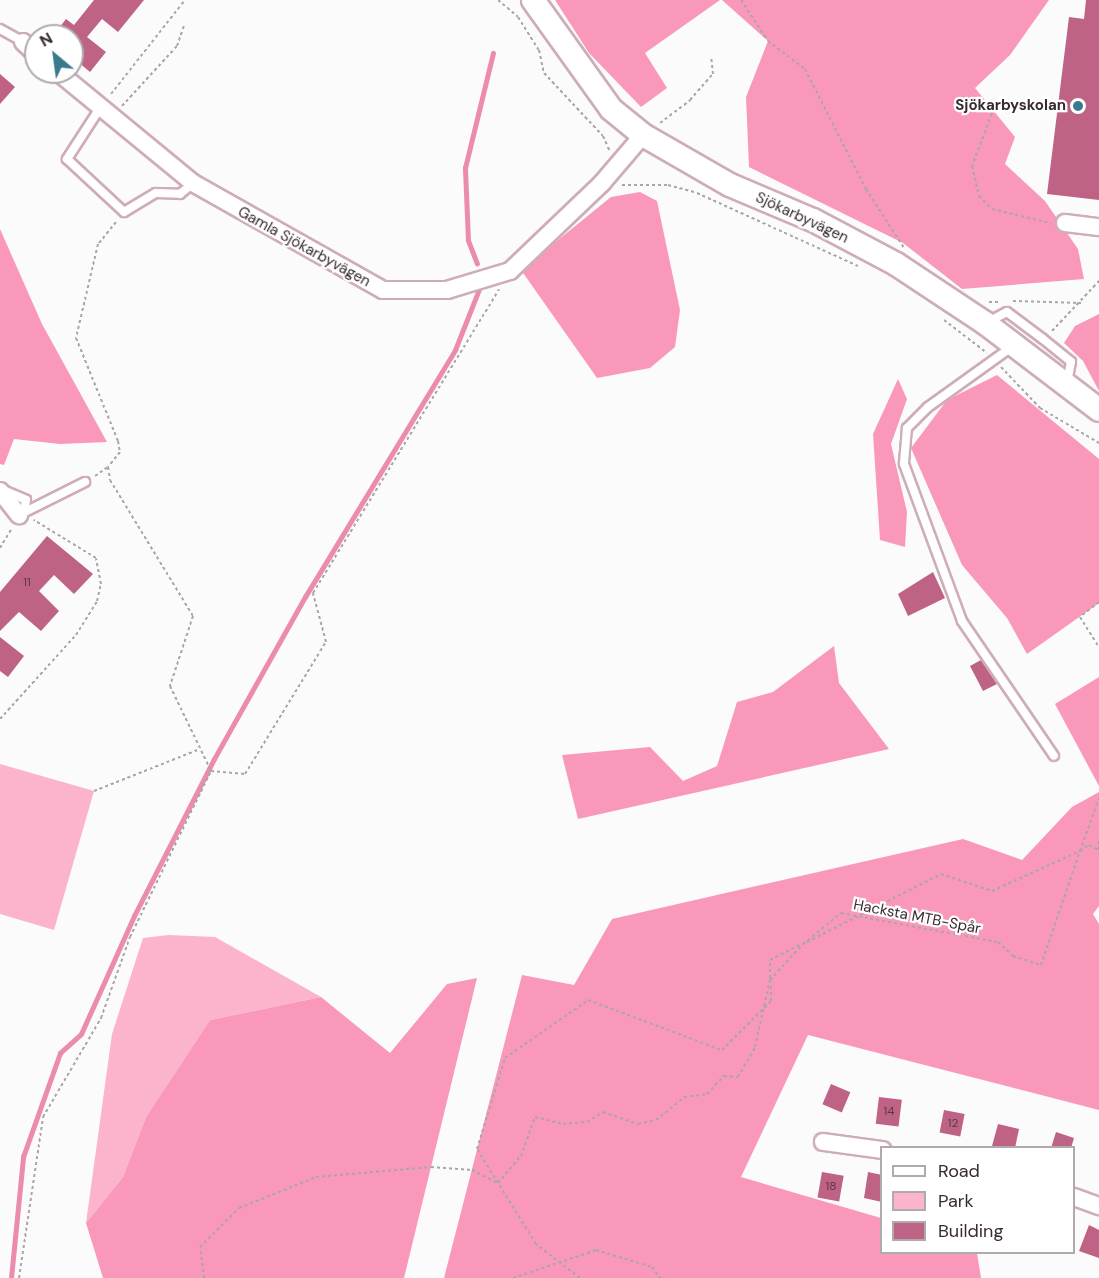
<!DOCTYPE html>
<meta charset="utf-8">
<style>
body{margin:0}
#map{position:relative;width:1099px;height:1278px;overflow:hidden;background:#fbfbfb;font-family:"DM Sans",sans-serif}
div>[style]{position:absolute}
.green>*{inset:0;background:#fcb3cc}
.forest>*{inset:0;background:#f998bb}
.stream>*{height:4.5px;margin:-2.25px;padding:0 2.25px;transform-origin:2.25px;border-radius:2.25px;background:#eb8bae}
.building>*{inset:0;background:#be6286;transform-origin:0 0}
.path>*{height:2px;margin-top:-1px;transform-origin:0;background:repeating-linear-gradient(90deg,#aba5a7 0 3px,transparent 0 6px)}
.roads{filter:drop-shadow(2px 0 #ceadb7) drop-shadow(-2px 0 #ceadb7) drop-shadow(0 2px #ceadb7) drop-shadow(0 -2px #ceadb7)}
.lane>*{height:8px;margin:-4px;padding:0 4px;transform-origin:4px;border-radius:4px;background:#fff}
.street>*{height:16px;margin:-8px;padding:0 8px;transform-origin:8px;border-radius:8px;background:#fff}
.secondary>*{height:22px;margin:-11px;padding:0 11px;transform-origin:11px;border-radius:11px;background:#fff}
.dots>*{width:16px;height:16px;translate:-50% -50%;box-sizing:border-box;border:3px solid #fff;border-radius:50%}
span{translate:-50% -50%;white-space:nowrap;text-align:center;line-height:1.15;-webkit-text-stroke:4.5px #fff;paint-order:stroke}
.number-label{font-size:12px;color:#5a3946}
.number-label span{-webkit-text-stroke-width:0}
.poi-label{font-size:15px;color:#382b30;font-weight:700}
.right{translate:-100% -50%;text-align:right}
.street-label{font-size:15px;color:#382b30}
.legend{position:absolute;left:880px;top:1146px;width:195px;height:108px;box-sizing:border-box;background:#fff;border:2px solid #afaaac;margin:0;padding:8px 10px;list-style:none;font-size:18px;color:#382b30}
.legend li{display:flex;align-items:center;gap:12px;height:30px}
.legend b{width:30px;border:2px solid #afaaac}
.north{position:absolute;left:24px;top:24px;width:60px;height:60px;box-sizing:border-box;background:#fff;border:2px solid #afaaac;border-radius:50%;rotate:331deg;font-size:16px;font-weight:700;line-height:24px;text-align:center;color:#382b30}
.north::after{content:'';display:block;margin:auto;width:21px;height:27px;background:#397a8c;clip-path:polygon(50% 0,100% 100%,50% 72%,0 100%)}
</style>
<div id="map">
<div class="green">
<i style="clip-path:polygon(0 764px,94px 791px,54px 930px,0 914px)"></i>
<i style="clip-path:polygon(169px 935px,215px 937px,321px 997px,210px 1020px,146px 1117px,123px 1177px,86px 1223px,112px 1034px,143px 938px)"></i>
</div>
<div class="forest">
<i style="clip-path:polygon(555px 0,720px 0,645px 53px,667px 88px,641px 107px,589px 53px)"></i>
<i style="clip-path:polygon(722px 0,1049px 0,1010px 55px,975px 88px,1015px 137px,1005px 164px,1045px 201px,1078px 249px,1084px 279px,962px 289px,903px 243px,749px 167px,746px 97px,768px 41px)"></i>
<i style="clip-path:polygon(640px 192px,657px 201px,680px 310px,675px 347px,650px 368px,597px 378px,521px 270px,611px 197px)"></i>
<i style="clip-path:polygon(0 229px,42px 324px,107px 442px,60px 444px,14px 439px,4px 465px,0 464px)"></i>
<i style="clip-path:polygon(1099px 314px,1099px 391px,1083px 361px,1064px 343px,1075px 326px)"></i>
<i style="clip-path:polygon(997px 375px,1099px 459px,1099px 603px,1027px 654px,1007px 618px,962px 565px,911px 448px,947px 400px)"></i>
<i style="clip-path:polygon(898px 379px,907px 399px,891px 444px,907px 512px,905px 547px,880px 540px,873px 434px)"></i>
<i style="clip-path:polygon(834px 646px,839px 683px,889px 749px,578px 819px,562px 755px,650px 747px,683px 781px,717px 766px,737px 702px,773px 692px)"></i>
<i style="clip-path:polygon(1099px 677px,1099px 786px,1055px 704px)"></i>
<i style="clip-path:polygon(1099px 792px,1099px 906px,1093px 914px,1099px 924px,1099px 1110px,808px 1035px,741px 1177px,881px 1218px,882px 1252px,977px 1253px,981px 1278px,444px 1278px,522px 975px,574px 985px,612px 919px,963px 839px,1022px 860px,1072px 807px)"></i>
<i style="clip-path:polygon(477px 978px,404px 1278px,103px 1278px,86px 1223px,123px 1177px,146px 1117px,210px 1020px,321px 997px,390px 1053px,447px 984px)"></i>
</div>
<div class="stream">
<i style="left:477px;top:264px;width:25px;rotate:-111deg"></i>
<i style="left:468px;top:241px;width:73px;rotate:-92.4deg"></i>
<i style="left:465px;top:168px;width:118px;rotate:-76.3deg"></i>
<i style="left:11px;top:1278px;width:122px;rotate:-84.3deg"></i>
<i style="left:23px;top:1157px;width:110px;rotate:-70.4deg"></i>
<i style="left:60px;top:1053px;width:28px;rotate:-42deg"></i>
<i style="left:81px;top:1034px;width:129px;rotate:-65.8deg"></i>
<i style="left:134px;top:916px;width:176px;rotate:-63deg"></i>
<i style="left:214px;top:759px;width:186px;rotate:-60.7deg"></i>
<i style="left:305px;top:597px;width:289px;rotate:-58.7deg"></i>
<i style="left:455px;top:350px;width:68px;rotate:-68.4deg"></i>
</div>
<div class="building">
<i style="clip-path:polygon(94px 0,144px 0,118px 32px,102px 19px,87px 37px,106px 52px,90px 72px,72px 57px,72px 36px,53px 36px,66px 19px,74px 25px)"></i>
<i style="clip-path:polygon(1086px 0,1099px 0,1099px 200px,1047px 194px,1069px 17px,1084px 19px)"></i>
<i style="clip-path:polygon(0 74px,15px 87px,0 104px)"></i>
<i style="clip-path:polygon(47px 536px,93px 574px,74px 594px,54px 575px,39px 591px,59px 611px,41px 631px,19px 612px,0 631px,0 592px)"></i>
<i style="clip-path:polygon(933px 572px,945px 598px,908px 616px,898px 594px)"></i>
<i style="clip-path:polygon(0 637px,24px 656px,8px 677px,0 671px)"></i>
<i style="clip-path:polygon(981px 660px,997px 684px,983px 691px,970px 666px)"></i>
<i style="left:831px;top:1084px;width:21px;height:22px;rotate:23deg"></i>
<i style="left:879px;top:1097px;width:23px;height:27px;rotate:7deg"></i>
<i style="left:944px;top:1110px;width:21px;height:23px;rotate:11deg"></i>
<i style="clip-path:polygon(998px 1124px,1019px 1129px,1015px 1148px,992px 1146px)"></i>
<i style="clip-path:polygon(1056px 1132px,1074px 1138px,1071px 1148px,1051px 1148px)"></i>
<i style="left:822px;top:1172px;width:22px;height:26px;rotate:10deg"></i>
<i style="clip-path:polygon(868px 1172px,882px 1175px,882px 1202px,864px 1198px)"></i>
<i style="clip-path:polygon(1089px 1225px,1099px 1230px,1099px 1258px,1079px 1251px)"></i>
</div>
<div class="path">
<i style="left:498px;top:0;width:26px;rotate:40deg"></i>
<i style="left:518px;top:17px;width:39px;rotate:58deg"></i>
<i style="left:539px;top:50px;width:24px;rotate:78deg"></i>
<i style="left:544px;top:73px;width:86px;rotate:46.9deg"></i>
<i style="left:603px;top:136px;width:17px;rotate:66deg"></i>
<i style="left:741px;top:0;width:49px;rotate:56.6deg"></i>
<i style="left:768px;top:41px;width:46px;rotate:37.1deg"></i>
<i style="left:805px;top:69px;width:135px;rotate:63.1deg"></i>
<i style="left:866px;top:189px;width:70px;rotate:57.2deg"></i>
<i style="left:111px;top:94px;width:120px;rotate:-51.8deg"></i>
<i style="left:122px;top:106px;width:81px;rotate:-47.5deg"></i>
<i style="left:177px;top:46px;width:21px;rotate:-71deg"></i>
<i style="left:994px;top:108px;width:62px;rotate:110.8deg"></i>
<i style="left:972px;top:166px;width:31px;rotate:77deg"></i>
<i style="left:979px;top:196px;width:18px;rotate:45deg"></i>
<i style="left:992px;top:209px;width:60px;rotate:13.6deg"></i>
<i style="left:660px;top:123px;width:38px;rotate:-37deg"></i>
<i style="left:690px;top:100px;width:35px;rotate:-49deg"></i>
<i style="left:713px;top:74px;width:18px;rotate:-96deg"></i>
<i style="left:622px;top:185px;width:46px"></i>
<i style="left:668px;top:185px;width:30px;rotate:15deg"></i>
<i style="left:697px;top:193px;width:177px;rotate:24.4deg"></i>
<i style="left:116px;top:222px;width:28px;rotate:129deg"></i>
<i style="left:98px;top:244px;width:97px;rotate:103.2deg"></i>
<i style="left:76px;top:338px;width:111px;rotate:67.8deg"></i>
<i style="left:118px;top:441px;width:11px;rotate:80deg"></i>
<i style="left:120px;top:452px;width:19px;rotate:129deg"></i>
<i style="left:108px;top:467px;width:13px;rotate:81deg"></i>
<i style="left:110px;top:480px;width:159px;rotate:58.6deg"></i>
<i style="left:193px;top:616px;width:74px;rotate:108.2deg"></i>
<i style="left:170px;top:686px;width:94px;rotate:64.2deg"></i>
<i style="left:1013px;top:301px;width:68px;rotate:1.7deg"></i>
<i style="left:989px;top:302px;width:12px"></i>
<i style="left:944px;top:320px;width:54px;rotate:37.5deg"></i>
<i style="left:1052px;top:331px;width:69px;rotate:-46.8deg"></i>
<i style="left:1001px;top:367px;width:57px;rotate:46.4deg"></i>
<i style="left:1040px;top:408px;width:69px;rotate:30.7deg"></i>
<i style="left:95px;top:476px;width:16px;rotate:-35deg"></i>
<i style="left:0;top:548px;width:23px;rotate:-59deg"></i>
<i style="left:1099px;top:602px;width:24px;rotate:142deg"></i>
<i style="left:1080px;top:617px;width:36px;rotate:58deg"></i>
<i style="left:0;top:719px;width:113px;rotate:-47.9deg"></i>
<i style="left:76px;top:635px;width:40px;rotate:-58deg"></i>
<i style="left:97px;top:601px;width:17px;rotate:-77deg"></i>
<i style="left:101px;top:584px;width:26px;rotate:-101deg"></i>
<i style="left:96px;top:558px;width:73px;rotate:-148.5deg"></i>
<i style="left:211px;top:771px;width:34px;rotate:5deg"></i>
<i style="left:245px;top:774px;width:155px;rotate:-58.5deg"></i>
<i style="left:326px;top:642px;width:51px;rotate:-104.9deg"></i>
<i style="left:313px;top:593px;width:356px;rotate:-58.5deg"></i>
<i style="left:94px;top:791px;width:114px;rotate:-21.6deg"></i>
<i style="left:807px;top:942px;width:150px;rotate:-26.9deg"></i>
<i style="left:941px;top:874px;width:54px;rotate:18.4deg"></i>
<i style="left:992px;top:891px;width:97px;rotate:-24.4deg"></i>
<i style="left:1080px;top:851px;width:56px;rotate:-70.3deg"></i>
<i style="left:770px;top:978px;width:18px;rotate:-90deg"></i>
<i style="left:770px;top:960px;width:36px;rotate:-27deg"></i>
<i style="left:19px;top:1278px;width:163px;rotate:-81.5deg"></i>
<i style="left:43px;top:1117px;width:115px;rotate:-59.6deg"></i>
<i style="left:101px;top:1018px;width:86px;rotate:-70.3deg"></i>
<i style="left:130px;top:937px;width:185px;rotate:-64deg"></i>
<i style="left:204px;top:1278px;width:31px;rotate:-97deg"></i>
<i style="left:200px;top:1247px;width:55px;rotate:-45deg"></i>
<i style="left:239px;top:1208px;width:83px;rotate:-21.9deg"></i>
<i style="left:316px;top:1177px;width:115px;rotate:-5deg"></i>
<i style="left:431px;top:1167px;width:41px;rotate:4.2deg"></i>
<i style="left:472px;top:1170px;width:29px;rotate:27deg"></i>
<i style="left:498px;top:1183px;width:35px;rotate:-50deg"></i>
<i style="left:521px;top:1156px;width:41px;rotate:-70.3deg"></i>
<i style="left:535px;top:1117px;width:29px;rotate:14deg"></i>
<i style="left:563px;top:1124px;width:24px;rotate:-5deg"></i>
<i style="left:587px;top:1122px;width:19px;rotate:-32deg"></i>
<i style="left:603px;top:1112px;width:37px;rotate:19deg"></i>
<i style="left:638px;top:1124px;width:18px;rotate:-13deg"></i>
<i style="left:656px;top:1120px;width:36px;rotate:-39deg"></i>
<i style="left:684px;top:1097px;width:23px;rotate:-7deg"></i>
<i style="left:707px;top:1094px;width:25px;rotate:-47deg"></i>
<i style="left:724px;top:1076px;width:14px;rotate:4deg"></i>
<i style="left:738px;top:1077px;width:34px;rotate:-60deg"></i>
<i style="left:755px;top:1047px;width:69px;rotate:-77.4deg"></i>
<i style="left:770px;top:980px;width:49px;rotate:-47.5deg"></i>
<i style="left:803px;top:944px;width:49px;rotate:-39.2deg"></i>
<i style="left:841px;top:913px;width:160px;rotate:10.5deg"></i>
<i style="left:998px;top:942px;width:21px;rotate:43deg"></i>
<i style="left:1013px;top:956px;width:29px;rotate:18deg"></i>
<i style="left:1041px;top:965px;width:120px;rotate:-71.1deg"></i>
<i style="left:1080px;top:851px;width:11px;rotate:-34deg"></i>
<i style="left:1089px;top:845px;width:10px;rotate:29deg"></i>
<i style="left:1098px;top:850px;width:11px;rotate:-85deg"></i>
<i style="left:513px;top:1278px;width:88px;rotate:-18.6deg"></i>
<i style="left:596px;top:1250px;width:59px;rotate:16.9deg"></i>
<i style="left:652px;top:1267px;width:14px;rotate:54deg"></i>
<i style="left:580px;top:1278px;width:56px;rotate:-142.3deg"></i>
<i style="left:536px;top:1244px;width:112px;rotate:-121.8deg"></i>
<i style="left:477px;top:1149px;width:95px;rotate:-72.9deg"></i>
<i style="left:505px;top:1058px;width:101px;rotate:-34.9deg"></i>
<i style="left:588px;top:1000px;width:143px;rotate:20.5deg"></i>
<i style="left:722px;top:1050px;width:69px;rotate:-45deg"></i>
<i style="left:771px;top:1001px;width:17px;rotate:-90deg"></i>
</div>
<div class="roads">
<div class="lane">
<i style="left:0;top:29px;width:26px;rotate:29deg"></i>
<i style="left:100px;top:108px;width:61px;rotate:122.9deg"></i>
<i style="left:67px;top:159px;width:78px;rotate:42.9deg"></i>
<i style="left:124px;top:212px;width:37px;rotate:-31deg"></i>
<i style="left:156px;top:193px;width:24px;rotate:2deg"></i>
<i style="left:180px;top:194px;width:17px;rotate:-40deg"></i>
<i style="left:988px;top:322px;width:21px;rotate:-28deg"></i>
<i style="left:1007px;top:312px;width:45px;rotate:36.9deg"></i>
<i style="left:1043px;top:339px;width:36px;rotate:39deg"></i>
<i style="left:1071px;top:362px;width:20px;rotate:101deg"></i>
<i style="left:1013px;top:346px;width:105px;rotate:144.3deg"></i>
<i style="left:928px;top:407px;width:30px;rotate:135deg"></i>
<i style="left:907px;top:428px;width:36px;rotate:95deg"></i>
<i style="left:904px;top:464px;width:167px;rotate:69.7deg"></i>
<i style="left:962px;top:621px;width:163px;rotate:55.7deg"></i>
<i style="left:3px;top:490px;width:25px;rotate:23deg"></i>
<i style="left:26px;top:500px;width:12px;rotate:99deg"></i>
<i style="left:19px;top:515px;width:74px;rotate:-26.6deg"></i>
</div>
<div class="street">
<i style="left:23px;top:42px;width:18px;rotate:43deg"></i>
<i style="left:58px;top:72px;width:175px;rotate:39.4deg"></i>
<i style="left:193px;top:183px;width:218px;rotate:29.4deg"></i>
<i style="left:383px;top:290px;width:64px"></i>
<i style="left:447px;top:290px;width:66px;rotate:-16.8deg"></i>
<i style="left:510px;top:271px;width:127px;rotate:-43.7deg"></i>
<i style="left:602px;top:183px;width:63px;rotate:-49.5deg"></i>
<i style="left:1065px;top:223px;width:34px;rotate:7deg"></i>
<i style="left:0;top:491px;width:31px;rotate:52deg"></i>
<i style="left:823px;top:1142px;width:60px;rotate:7.7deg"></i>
<i style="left:1074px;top:1197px;width:27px;rotate:20deg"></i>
</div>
<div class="secondary">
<i style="left:533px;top:0;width:134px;rotate:54.4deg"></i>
<i style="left:611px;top:109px;width:41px;rotate:39.1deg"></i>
<i style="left:643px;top:135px;width:100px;rotate:29.9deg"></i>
<i style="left:730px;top:185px;width:90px;rotate:22.9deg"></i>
<i style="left:813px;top:220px;width:94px;rotate:27.9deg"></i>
<i style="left:896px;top:264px;width:107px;rotate:33.5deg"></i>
<i style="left:985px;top:323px;width:143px;rotate:37.3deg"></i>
</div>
</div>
<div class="dots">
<i style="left:1078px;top:106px;background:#397a8c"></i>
</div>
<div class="number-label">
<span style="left:27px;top:583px">11</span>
<span style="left:889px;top:1112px">14</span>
<span style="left:953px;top:1124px">12</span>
<span style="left:831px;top:1187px">18</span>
</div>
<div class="poi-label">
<span class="right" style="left:1066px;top:106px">Sjökarbyskolan</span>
</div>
<div class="street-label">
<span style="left:802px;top:218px;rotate:25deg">Sjökarbyvägen</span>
<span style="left:304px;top:247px;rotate:29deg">Gamla Sjökarbyvägen</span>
<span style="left:917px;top:917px;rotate:11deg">Hacksta MTB-Spår</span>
</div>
<ul class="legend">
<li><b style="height:8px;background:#fff"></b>Road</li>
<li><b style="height:16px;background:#fcb3cc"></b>Park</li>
<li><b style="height:16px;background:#be6286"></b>Building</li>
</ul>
<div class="north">N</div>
</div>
